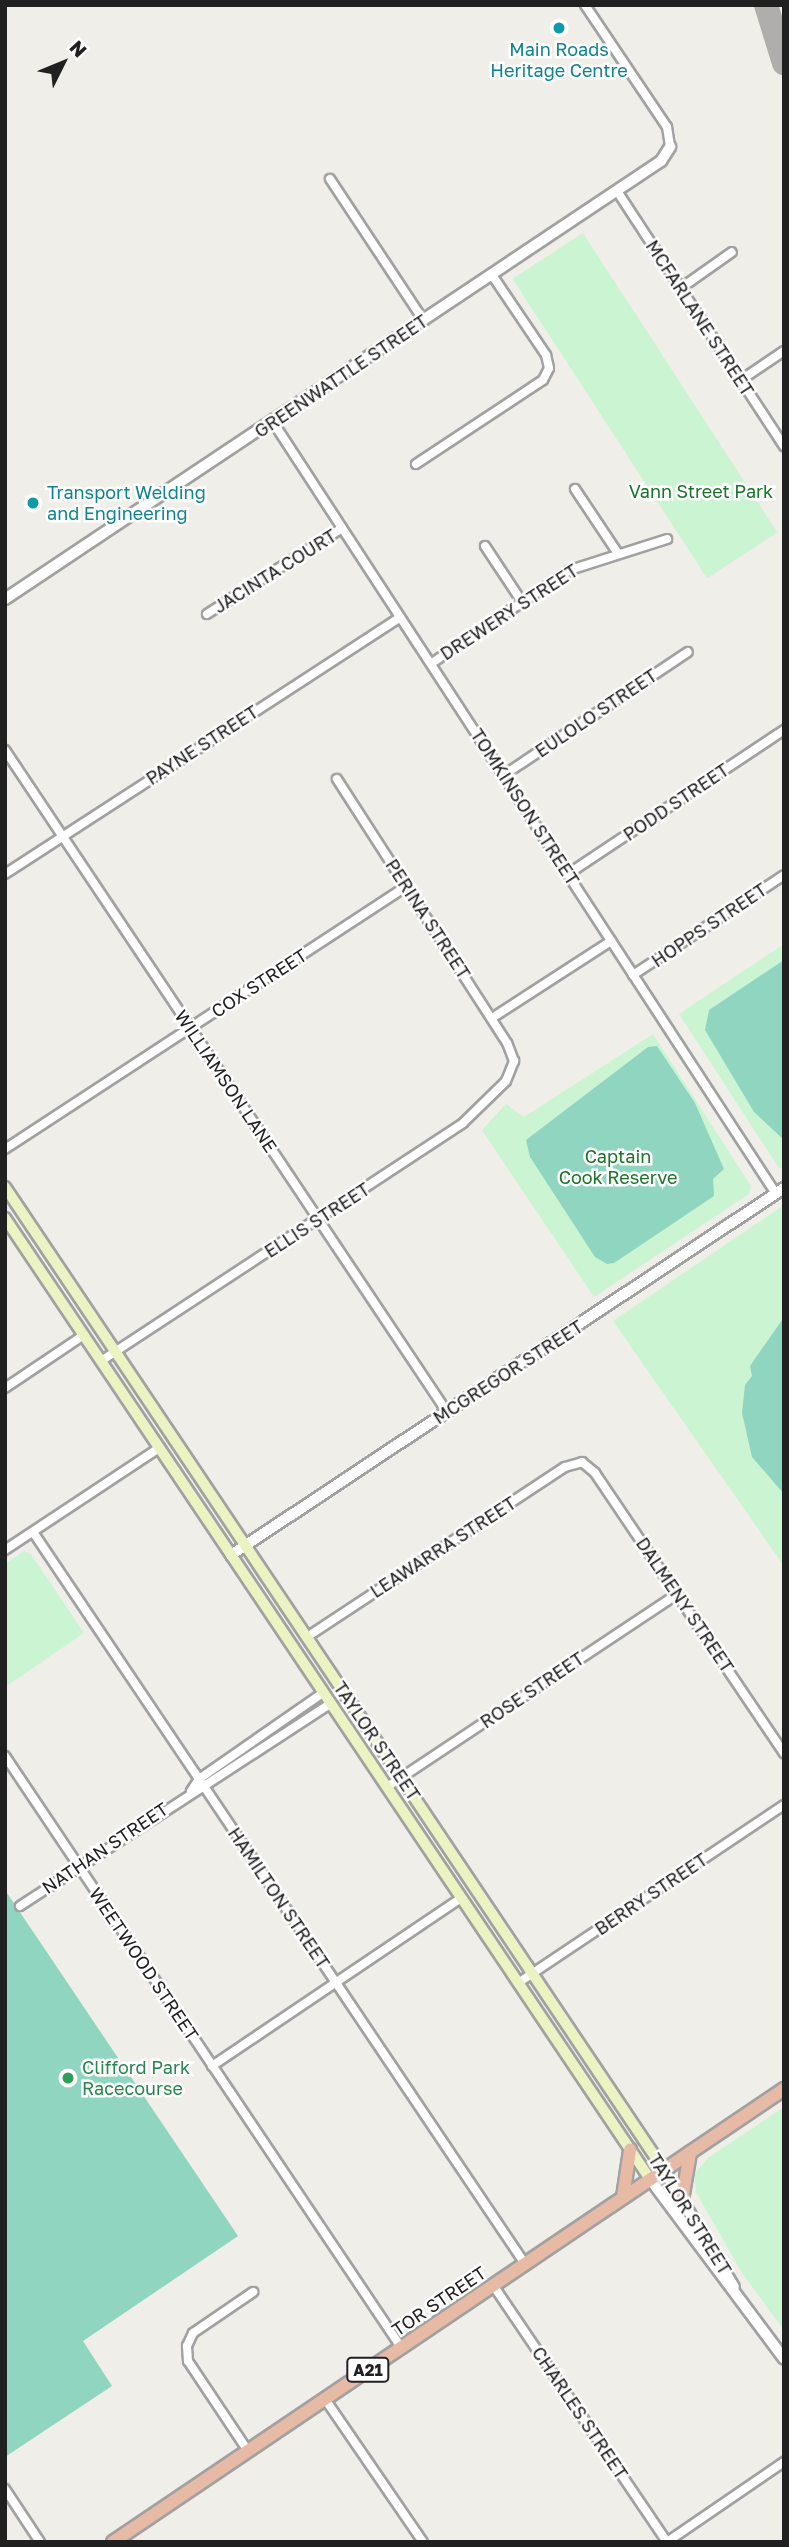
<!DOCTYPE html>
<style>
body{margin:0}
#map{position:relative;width:789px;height:2547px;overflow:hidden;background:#f0eee8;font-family:"Golos Text",sans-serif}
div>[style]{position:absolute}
.park>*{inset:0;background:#cbf4d2;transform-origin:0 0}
.pitch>*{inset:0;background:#90d5c0}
.taxiway>*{height:24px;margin:-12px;padding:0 12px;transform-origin:12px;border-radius:12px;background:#afaeab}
.roads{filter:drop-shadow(2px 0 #a1a1a1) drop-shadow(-2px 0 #a1a1a1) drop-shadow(0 2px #a1a1a1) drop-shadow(0 -2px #a1a1a1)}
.minor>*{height:8px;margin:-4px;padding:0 4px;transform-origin:4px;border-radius:4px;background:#fff}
.tertiary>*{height:10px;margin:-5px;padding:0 5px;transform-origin:5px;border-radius:5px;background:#fff}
.secondary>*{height:10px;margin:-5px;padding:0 5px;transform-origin:5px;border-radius:5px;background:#ecf3c3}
.trunk>*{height:12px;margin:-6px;padding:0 6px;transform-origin:6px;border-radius:6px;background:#e7baa6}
.dots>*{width:19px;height:19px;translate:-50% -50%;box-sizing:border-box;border:4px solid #fff;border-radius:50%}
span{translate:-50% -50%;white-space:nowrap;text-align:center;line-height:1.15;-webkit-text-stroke:5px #fff;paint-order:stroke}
.shield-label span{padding:2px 5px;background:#fff;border:2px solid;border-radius:5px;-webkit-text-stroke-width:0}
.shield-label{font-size:16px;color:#202020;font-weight:700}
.culture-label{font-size:18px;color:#0d838f}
.left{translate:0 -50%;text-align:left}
.street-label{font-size:18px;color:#202020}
.park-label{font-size:18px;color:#197329}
.leisure-label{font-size:18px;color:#27864d}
.frame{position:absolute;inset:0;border:7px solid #202020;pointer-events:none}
.north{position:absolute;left:28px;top:28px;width:70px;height:70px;-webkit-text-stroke:5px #fff;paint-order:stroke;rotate:47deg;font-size:19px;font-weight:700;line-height:28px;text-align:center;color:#202020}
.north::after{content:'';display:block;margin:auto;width:24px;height:32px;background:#202020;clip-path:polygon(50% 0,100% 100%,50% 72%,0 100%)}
</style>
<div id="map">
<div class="park">
<i style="left:583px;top:233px;width:357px;height:84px;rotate:57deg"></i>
<i style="clip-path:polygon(784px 944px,784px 1169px,779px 1168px,679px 1014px)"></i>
<i style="clip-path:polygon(653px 1034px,751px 1186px,749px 1194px,594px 1297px,482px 1130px,506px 1104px,524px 1117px)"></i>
<i style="clip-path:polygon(784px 1205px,784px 1566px,613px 1321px)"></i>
<i style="clip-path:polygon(24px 1551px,31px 1554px,84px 1633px,5px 1687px,5px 1564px)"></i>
<i style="clip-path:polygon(784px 2107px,784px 2330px,742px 2273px,696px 2192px,694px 2174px,708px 2158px)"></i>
</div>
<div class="pitch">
<i style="clip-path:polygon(784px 960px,784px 1140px,754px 1112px,705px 1030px,709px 1010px)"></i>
<i style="clip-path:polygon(657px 1046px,695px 1103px,724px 1169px,713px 1179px,714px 1196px,614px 1263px,607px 1264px,595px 1257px,530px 1157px,526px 1140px,648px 1047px)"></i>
<i style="clip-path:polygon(784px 1317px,784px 1494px,752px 1457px,742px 1413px,745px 1385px,752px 1376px,750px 1366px)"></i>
<i style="clip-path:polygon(5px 1890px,238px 2236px,83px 2341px,112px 2386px,5px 2457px)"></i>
</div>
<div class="taxiway">
<i style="left:766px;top:5px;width:61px;rotate:72.8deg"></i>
</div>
<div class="roads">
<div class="minor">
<i style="left:585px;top:5px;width:147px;rotate:56.1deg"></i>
<i style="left:667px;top:127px;width:20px;rotate:81deg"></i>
<i style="left:330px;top:179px;width:170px;rotate:56.5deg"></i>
<i style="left:617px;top:191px;width:305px;rotate:56.8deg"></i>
<i style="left:681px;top:288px;width:62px;rotate:-35.2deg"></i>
<i style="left:741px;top:380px;width:52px;rotate:-34deg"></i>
<i style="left:273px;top:422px;width:921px;rotate:56.91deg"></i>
<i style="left:416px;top:464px;width:152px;rotate:-33.5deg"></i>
<i style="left:543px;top:380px;width:13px;rotate:-63deg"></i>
<i style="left:549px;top:368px;width:13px;rotate:-103deg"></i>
<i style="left:546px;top:355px;width:97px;rotate:-124deg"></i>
<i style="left:575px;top:489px;width:76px;rotate:56.3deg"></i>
<i style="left:485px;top:546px;width:67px;rotate:56.5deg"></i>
<i style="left:207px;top:614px;width:160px;rotate:-32.5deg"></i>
<i style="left:432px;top:663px;width:166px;rotate:-34deg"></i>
<i style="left:570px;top:570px;width:102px;rotate:-17.7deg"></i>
<i style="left:5px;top:750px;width:796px;rotate:56.27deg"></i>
<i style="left:504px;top:775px;width:221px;rotate:-33.8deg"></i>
<i style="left:5px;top:874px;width:471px;rotate:-33deg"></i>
<i style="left:568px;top:874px;width:260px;rotate:-33.7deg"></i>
<i style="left:633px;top:975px;width:181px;rotate:-33.5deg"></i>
<i style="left:492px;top:1018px;width:142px;rotate:-32.9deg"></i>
<i style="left:5px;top:1149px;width:480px;rotate:-33.2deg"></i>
<i style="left:101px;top:1361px;width:433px;rotate:-33.3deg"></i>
<i style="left:463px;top:1123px;width:60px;rotate:-44.3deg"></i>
<i style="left:506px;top:1081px;width:22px;rotate:-68deg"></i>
<i style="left:514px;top:1061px;width:19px;rotate:-111deg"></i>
<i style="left:507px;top:1043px;width:314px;rotate:-122.8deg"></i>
<i style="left:5px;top:1388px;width:95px;rotate:-33.9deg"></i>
<i style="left:33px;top:1532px;width:882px;rotate:56.09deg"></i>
<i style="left:5px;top:1550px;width:185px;rotate:-33.5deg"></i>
<i style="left:307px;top:1637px;width:309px;rotate:-33.4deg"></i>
<i style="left:565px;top:1467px;width:18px;rotate:-16deg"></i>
<i style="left:582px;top:1462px;width:17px;rotate:40deg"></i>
<i style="left:595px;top:1473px;width:338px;rotate:56deg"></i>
<i style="left:5px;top:1756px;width:711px;rotate:56.18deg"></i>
<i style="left:387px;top:1787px;width:348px;rotate:-33.6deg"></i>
<i style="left:191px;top:1791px;width:14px;rotate:-56deg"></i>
<i style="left:199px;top:1779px;width:152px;rotate:-34.8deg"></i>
<i style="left:20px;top:1906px;width:371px;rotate:-33.1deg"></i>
<i style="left:518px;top:1983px;width:320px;rotate:-33.8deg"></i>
<i style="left:212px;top:2066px;width:300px;rotate:-34deg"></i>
<i style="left:493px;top:2285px;width:310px;rotate:55.9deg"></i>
<i style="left:325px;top:2399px;width:173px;rotate:55.6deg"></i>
<i style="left:248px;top:2451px;width:108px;rotate:-123.7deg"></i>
<i style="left:188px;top:2361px;width:15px;rotate:-94deg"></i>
<i style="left:187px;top:2346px;width:14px;rotate:-65deg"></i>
<i style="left:193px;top:2333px;width:73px;rotate:-34.3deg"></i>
<i style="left:5px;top:2489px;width:64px;rotate:56.6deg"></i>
<i style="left:667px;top:2542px;width:142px;rotate:-34.4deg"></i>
</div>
<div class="tertiary">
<i style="left:5px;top:599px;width:789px;rotate:-33.73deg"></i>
<i style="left:661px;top:161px;width:17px;rotate:-57deg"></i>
<i style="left:231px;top:1555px;width:664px;rotate:-33.57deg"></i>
<i style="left:664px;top:2170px;width:136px;rotate:59.1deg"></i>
<i style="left:650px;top:2179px;width:224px;rotate:53.3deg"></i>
</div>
<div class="secondary">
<i style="left:5px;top:1187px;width:1183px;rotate:56.16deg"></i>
<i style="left:5px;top:1218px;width:1157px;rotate:56.13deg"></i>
</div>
<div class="trunk">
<i style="left:623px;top:2197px;width:48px;rotate:-81.5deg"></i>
<i style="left:682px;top:2200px;width:48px;rotate:-80.3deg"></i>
<i style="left:113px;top:2542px;width:810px;rotate:-34.02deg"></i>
</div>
</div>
<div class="dots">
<i style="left:559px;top:28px;background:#0f9aa8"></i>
<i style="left:33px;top:503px;background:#0f9aa8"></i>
<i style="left:68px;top:2078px;background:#2e9e5b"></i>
</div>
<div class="shield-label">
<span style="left:368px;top:2370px">A21</span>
</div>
<div class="culture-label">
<span style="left:559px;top:60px">Main Roads<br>Heritage Centre</span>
<span class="left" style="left:47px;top:503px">Transport Welding<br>and Engineering</span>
</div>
<div class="street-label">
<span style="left:700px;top:318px;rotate:57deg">MCFARLANE STREET</span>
<span style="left:341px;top:376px;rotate:-34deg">GREENWATTLE STREET</span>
<span style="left:275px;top:571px;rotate:-32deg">JACINTA COURT</span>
<span style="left:509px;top:612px;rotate:-33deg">DREWERY STREET</span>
<span style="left:596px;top:713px;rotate:-34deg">EULOLO STREET</span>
<span style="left:202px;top:745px;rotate:-33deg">PAYNE STREET</span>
<span style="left:676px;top:802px;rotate:-34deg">PODD STREET</span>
<span style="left:525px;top:807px;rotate:57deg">TOMKINSON STREET</span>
<span style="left:428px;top:919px;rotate:57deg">PERINA STREET</span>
<span style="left:709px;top:925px;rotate:-34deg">HOPPS STREET</span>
<span style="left:259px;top:983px;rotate:-33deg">COX STREET</span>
<span style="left:226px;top:1081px;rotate:56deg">WILLIAMSON LANE</span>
<span style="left:317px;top:1220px;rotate:-33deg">ELLIS STREET</span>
<span style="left:508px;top:1372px;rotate:-33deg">MCGREGOR STREET</span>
<span style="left:443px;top:1547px;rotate:-33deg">LEAWARRA STREET</span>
<span style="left:685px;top:1605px;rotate:56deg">DALMENY STREET</span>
<span style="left:532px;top:1690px;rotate:-34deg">ROSE STREET</span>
<span style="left:377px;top:1741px;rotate:56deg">TAYLOR STREET</span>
<span style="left:105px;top:1848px;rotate:-34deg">NATHAN STREET</span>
<span style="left:651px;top:1894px;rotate:-34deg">BERRY STREET</span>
<span style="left:279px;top:1898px;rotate:56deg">HAMILTON STREET</span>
<span style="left:144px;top:1964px;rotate:56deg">WEETWOOD STREET</span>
<span style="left:690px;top:2214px;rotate:58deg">TAYLOR STREET</span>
<span style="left:439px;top:2301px;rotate:-34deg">TOR STREET</span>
<span style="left:580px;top:2413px;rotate:56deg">CHARLES STREET</span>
</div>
<div class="park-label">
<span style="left:701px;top:491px">Vann Street Park</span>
<span style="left:618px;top:1167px">Captain<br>Cook Reserve</span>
</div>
<div class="leisure-label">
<span class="left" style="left:82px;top:2078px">Clifford Park<br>Racecourse</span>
</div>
<div class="frame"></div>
<div class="north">N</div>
</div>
